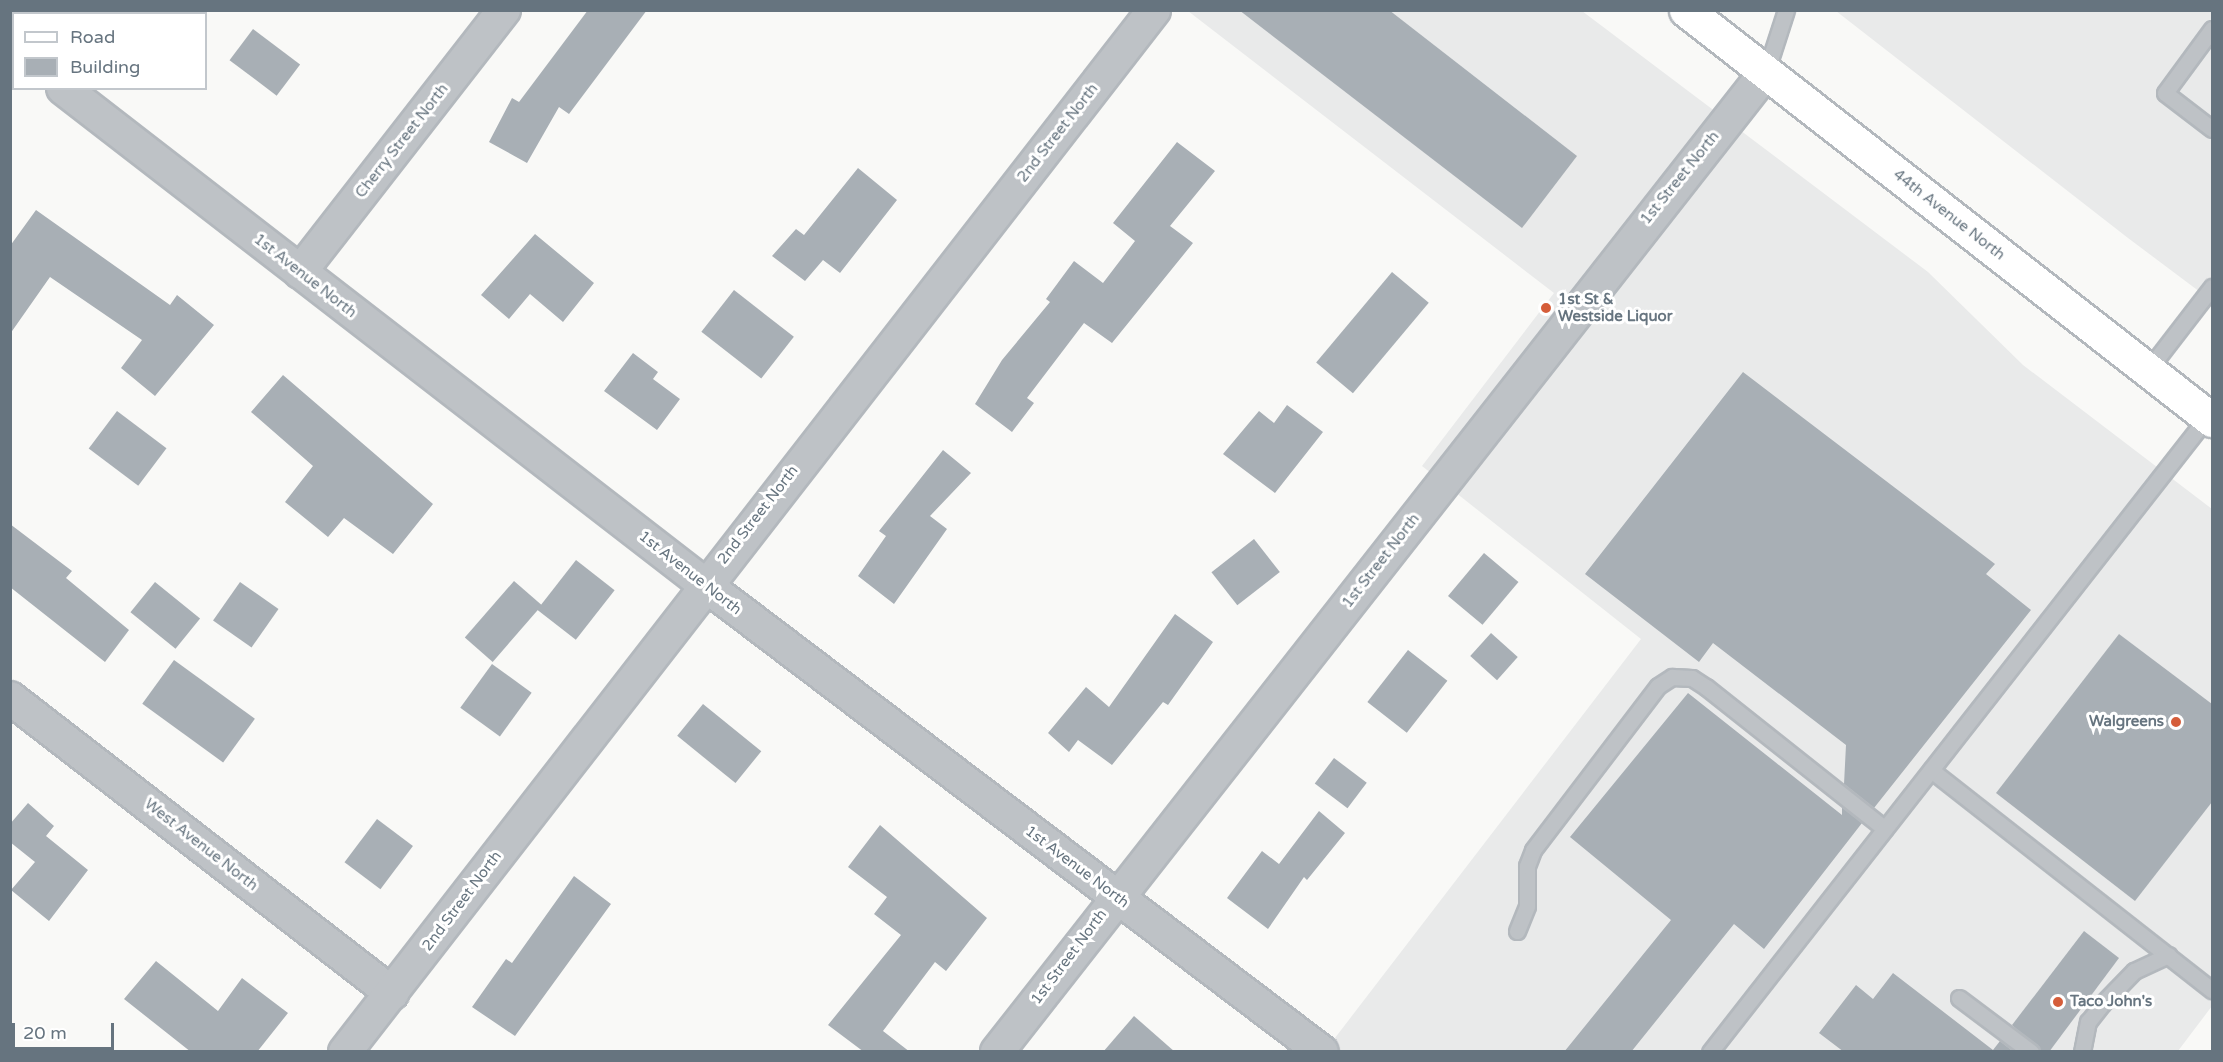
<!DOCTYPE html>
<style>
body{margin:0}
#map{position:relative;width:2223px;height:1062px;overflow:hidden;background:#f9f9f7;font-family:"Varela Round",sans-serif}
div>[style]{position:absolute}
.built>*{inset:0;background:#e9eaea}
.building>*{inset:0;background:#a8afb5;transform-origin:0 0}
.roads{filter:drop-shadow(2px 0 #b3b8bd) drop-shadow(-2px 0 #b3b8bd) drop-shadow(0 2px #b3b8bd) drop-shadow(0 -2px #b3b8bd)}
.service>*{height:15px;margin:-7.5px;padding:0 7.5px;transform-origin:7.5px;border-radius:7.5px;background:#bec2c6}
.minor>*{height:32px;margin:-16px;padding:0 16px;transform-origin:16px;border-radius:16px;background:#bec2c6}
.secondary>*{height:33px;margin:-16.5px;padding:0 16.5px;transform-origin:16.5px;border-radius:16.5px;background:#fff}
.dots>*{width:16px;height:16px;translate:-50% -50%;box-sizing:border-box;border:3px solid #fff;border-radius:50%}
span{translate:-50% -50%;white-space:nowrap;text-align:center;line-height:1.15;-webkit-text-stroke:6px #fff;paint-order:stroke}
.street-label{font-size:15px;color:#66747f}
.poi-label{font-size:15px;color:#66747f;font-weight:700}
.left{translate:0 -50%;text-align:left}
.right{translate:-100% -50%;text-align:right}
.frame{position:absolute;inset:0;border:12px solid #66747f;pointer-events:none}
.legend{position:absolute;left:12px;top:12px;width:195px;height:78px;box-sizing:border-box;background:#fff;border:2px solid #c2c7cc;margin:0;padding:8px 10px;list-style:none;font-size:18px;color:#66747f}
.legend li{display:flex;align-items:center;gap:12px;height:30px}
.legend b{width:30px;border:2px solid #c2c7cc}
.scale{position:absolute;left:12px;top:1023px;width:102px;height:27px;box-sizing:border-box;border:3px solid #66747f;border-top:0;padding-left:8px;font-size:18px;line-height:21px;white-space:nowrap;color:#66747f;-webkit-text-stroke:4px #fff;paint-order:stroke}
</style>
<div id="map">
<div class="built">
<i style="clip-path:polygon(1188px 11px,1582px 11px,1928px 272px,2023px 365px,2212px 509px,2212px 1006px,2178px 1051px,1325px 1051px,1641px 639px,1422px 466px,1554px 293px)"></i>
<i style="clip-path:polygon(1836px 11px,2212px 11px,2212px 301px,2128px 238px)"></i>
</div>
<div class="building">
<i style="clip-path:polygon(588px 10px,647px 10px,569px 114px,559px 107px,527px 163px,489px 142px,512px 98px,519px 102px)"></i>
<i style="clip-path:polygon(1239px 10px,1389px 10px,1577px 156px,1522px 228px)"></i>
<i style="left:253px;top:29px;width:59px;height:39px;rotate:37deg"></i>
<i style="clip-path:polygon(1177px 142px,1215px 171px,1170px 226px,1193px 243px,1112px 343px,1084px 323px,1027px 398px,1034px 403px,1012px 432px,975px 404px,1002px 360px,1050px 302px,1046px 299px,1074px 261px,1103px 283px,1135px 241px,1113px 223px)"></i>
<i style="clip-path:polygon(858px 168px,897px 200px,840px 273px,823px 260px,805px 281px,772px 256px,796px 229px,804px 235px)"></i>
<i style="clip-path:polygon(36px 210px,170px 305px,177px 295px,214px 325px,155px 396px,121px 368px,142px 340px,50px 277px,10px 334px,10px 246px)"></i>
<i style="clip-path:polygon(535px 234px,594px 283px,563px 322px,530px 294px,509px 319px,481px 295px)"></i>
<i style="left:1392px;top:272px;width:48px;height:118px;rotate:40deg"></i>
<i style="left:734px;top:290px;width:76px;height:53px;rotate:38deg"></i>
<i style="clip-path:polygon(633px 353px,658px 372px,653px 379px,680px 399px,657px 430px,604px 391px)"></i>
<i style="clip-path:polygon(1743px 372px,1995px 564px,1986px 574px,2031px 610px,1874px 808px,1844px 784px,1846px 745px,1713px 643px,1699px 662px,1585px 574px)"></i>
<i style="clip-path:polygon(283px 375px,433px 504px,393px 554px,344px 518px,328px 537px,285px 502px,313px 466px,251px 412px)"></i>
<i style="clip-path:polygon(1287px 405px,1323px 432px,1275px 493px,1223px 454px,1259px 411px,1274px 423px)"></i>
<i style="left:117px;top:411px;width:62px;height:47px;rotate:37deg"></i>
<i style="clip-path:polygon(943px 450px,971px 473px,930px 516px,947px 529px,894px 604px,858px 576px,886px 536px,879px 531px)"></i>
<i style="clip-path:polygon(10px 524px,72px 571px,66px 578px,129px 630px,105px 662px,10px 587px)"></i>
<i style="left:1254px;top:539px;width:42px;height:54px;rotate:52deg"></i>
<i style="left:1484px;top:553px;width:45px;height:56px;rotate:40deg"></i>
<i style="left:576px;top:560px;width:49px;height:63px;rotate:38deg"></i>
<i style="left:514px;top:581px;width:37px;height:75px;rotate:41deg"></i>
<i style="left:155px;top:582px;width:58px;height:39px;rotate:39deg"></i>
<i style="left:240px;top:582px;width:47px;height:47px;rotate:35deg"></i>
<i style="clip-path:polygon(1175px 614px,1213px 642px,1168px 705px,1163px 702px,1112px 765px,1078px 740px,1069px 752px,1048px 733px,1086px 687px,1109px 707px)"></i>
<i style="left:1491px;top:633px;width:36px;height:31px;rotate:42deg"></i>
<i style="clip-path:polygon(2119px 634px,2212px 704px,2212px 802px,2135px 901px,1996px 793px)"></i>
<i style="left:1408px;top:650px;width:50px;height:66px;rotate:38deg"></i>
<i style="left:174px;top:660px;width:100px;height:54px;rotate:36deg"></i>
<i style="left:492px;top:664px;width:49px;height:54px;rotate:36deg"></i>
<i style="clip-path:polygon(1688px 693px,1842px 815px,1842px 807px,1862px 823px,1764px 949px,1734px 924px,1631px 1052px,1564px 1052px,1671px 920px,1570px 837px)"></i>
<i style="left:703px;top:704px;width:75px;height:41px;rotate:39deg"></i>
<i style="left:1334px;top:758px;width:41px;height:32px;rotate:37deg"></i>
<i style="clip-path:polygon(28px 803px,54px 826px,46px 836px,88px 870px,49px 921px,11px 890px,35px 862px,10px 842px,10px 824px)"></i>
<i style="clip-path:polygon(1319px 811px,1345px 833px,1307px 880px,1304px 877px,1268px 929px,1227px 898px,1262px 851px,1279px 864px)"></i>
<i style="left:377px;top:819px;width:45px;height:54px;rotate:37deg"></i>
<i style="clip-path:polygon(880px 825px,987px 918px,946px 971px,935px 962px,883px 1031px,910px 1052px,864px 1052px,828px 1025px,901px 935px,874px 914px,887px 897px,848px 867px)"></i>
<i style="clip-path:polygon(574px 876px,611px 904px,515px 1036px,472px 1007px,506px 959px,512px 963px)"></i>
<i style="clip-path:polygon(2084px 931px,2119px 958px,2049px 1052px,2041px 1052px,2012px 1025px)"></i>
<i style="clip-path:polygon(156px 961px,218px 1011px,242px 978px,288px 1013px,257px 1052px,191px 1052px,124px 999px)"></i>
<i style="clip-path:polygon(1893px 973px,1993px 1050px,2000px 1041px,2014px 1052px,1844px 1052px,1819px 1033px,1856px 985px,1873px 999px)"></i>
<i style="clip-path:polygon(1134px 1016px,1175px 1052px,1103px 1052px)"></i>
</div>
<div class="roads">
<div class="service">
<i style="left:2212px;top:29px;width:79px;rotate:126.3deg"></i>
<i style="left:2165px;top:93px;width:59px;rotate:37.5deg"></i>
<i style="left:1766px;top:72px;width:65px;rotate:-72.1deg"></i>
<i style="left:2148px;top:370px;width:105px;rotate:-52.4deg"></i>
<i style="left:1931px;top:770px;width:357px;rotate:38.1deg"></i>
<i style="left:1517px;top:931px;width:27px;rotate:-68deg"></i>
<i style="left:1527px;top:906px;width:40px;rotate:-90deg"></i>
<i style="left:1527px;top:866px;width:17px;rotate:-69deg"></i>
<i style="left:1533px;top:850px;width:206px;rotate:-52.7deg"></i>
<i style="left:1658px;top:686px;width:17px;rotate:-33deg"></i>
<i style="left:1672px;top:677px;width:20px;rotate:3deg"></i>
<i style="left:1692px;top:678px;width:17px;rotate:33deg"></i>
<i style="left:1706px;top:687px;width:228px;rotate:38.4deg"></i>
<i style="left:1959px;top:998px;width:90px;rotate:36.9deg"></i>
<i style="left:1710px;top:1052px;width:808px;rotate:-51.94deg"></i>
<i style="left:2082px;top:1052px;width:31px;rotate:-79deg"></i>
<i style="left:2088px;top:1022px;width:23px;rotate:-52deg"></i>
<i style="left:2102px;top:1004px;width:46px;rotate:-45.9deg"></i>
<i style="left:2134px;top:971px;width:38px;rotate:-25deg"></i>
</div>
<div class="minor">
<i style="left:10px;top:48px;width:5px;rotate:37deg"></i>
<i style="left:63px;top:88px;width:810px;rotate:37.73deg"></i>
<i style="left:704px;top:584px;width:775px;rotate:37.14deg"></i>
<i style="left:300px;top:272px;width:332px;rotate:-52.1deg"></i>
<i style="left:10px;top:698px;width:483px;rotate:37.7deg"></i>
<i style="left:345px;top:1052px;width:1319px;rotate:-52.17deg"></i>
<i style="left:997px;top:1052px;width:1246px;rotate:-51.88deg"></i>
</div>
<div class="secondary">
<i style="left:1686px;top:10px;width:667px;rotate:37.94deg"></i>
</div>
</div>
<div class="dots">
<i style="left:1546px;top:308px;background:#d55d3a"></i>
<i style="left:2176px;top:722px;background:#d55d3a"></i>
<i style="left:2058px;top:1002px;background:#d55d3a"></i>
</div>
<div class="street-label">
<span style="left:1058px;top:133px;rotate:-52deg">2nd Street North</span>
<span style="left:402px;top:141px;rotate:-52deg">Cherry Street North</span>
<span style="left:1680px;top:178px;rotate:-51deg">1st Street North</span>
<span style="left:1949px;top:215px;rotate:38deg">44th Avenue North</span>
<span style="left:305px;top:276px;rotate:38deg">1st Avenue North</span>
<span style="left:758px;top:515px;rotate:-52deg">2nd Street North</span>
<span style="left:1381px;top:561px;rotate:-52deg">1st Street North</span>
<span style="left:690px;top:573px;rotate:38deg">1st Avenue North</span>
<span style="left:201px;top:845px;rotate:38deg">West Avenue North</span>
<span style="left:1077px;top:867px;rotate:37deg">1st Avenue North</span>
<span style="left:462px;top:901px;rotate:-53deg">2nd Street North</span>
<span style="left:1069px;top:957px;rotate:-53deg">1st Street North</span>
</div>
<div class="poi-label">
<span class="left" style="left:1558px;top:308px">1st St &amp;<br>Westside Liquor</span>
<span class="right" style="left:2164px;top:722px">Walgreens</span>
<span class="left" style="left:2070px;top:1002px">Taco John's</span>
</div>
<div class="frame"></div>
<ul class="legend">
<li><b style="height:8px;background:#fff"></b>Road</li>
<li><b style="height:16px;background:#a8afb5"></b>Building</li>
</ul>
<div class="scale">20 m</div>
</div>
